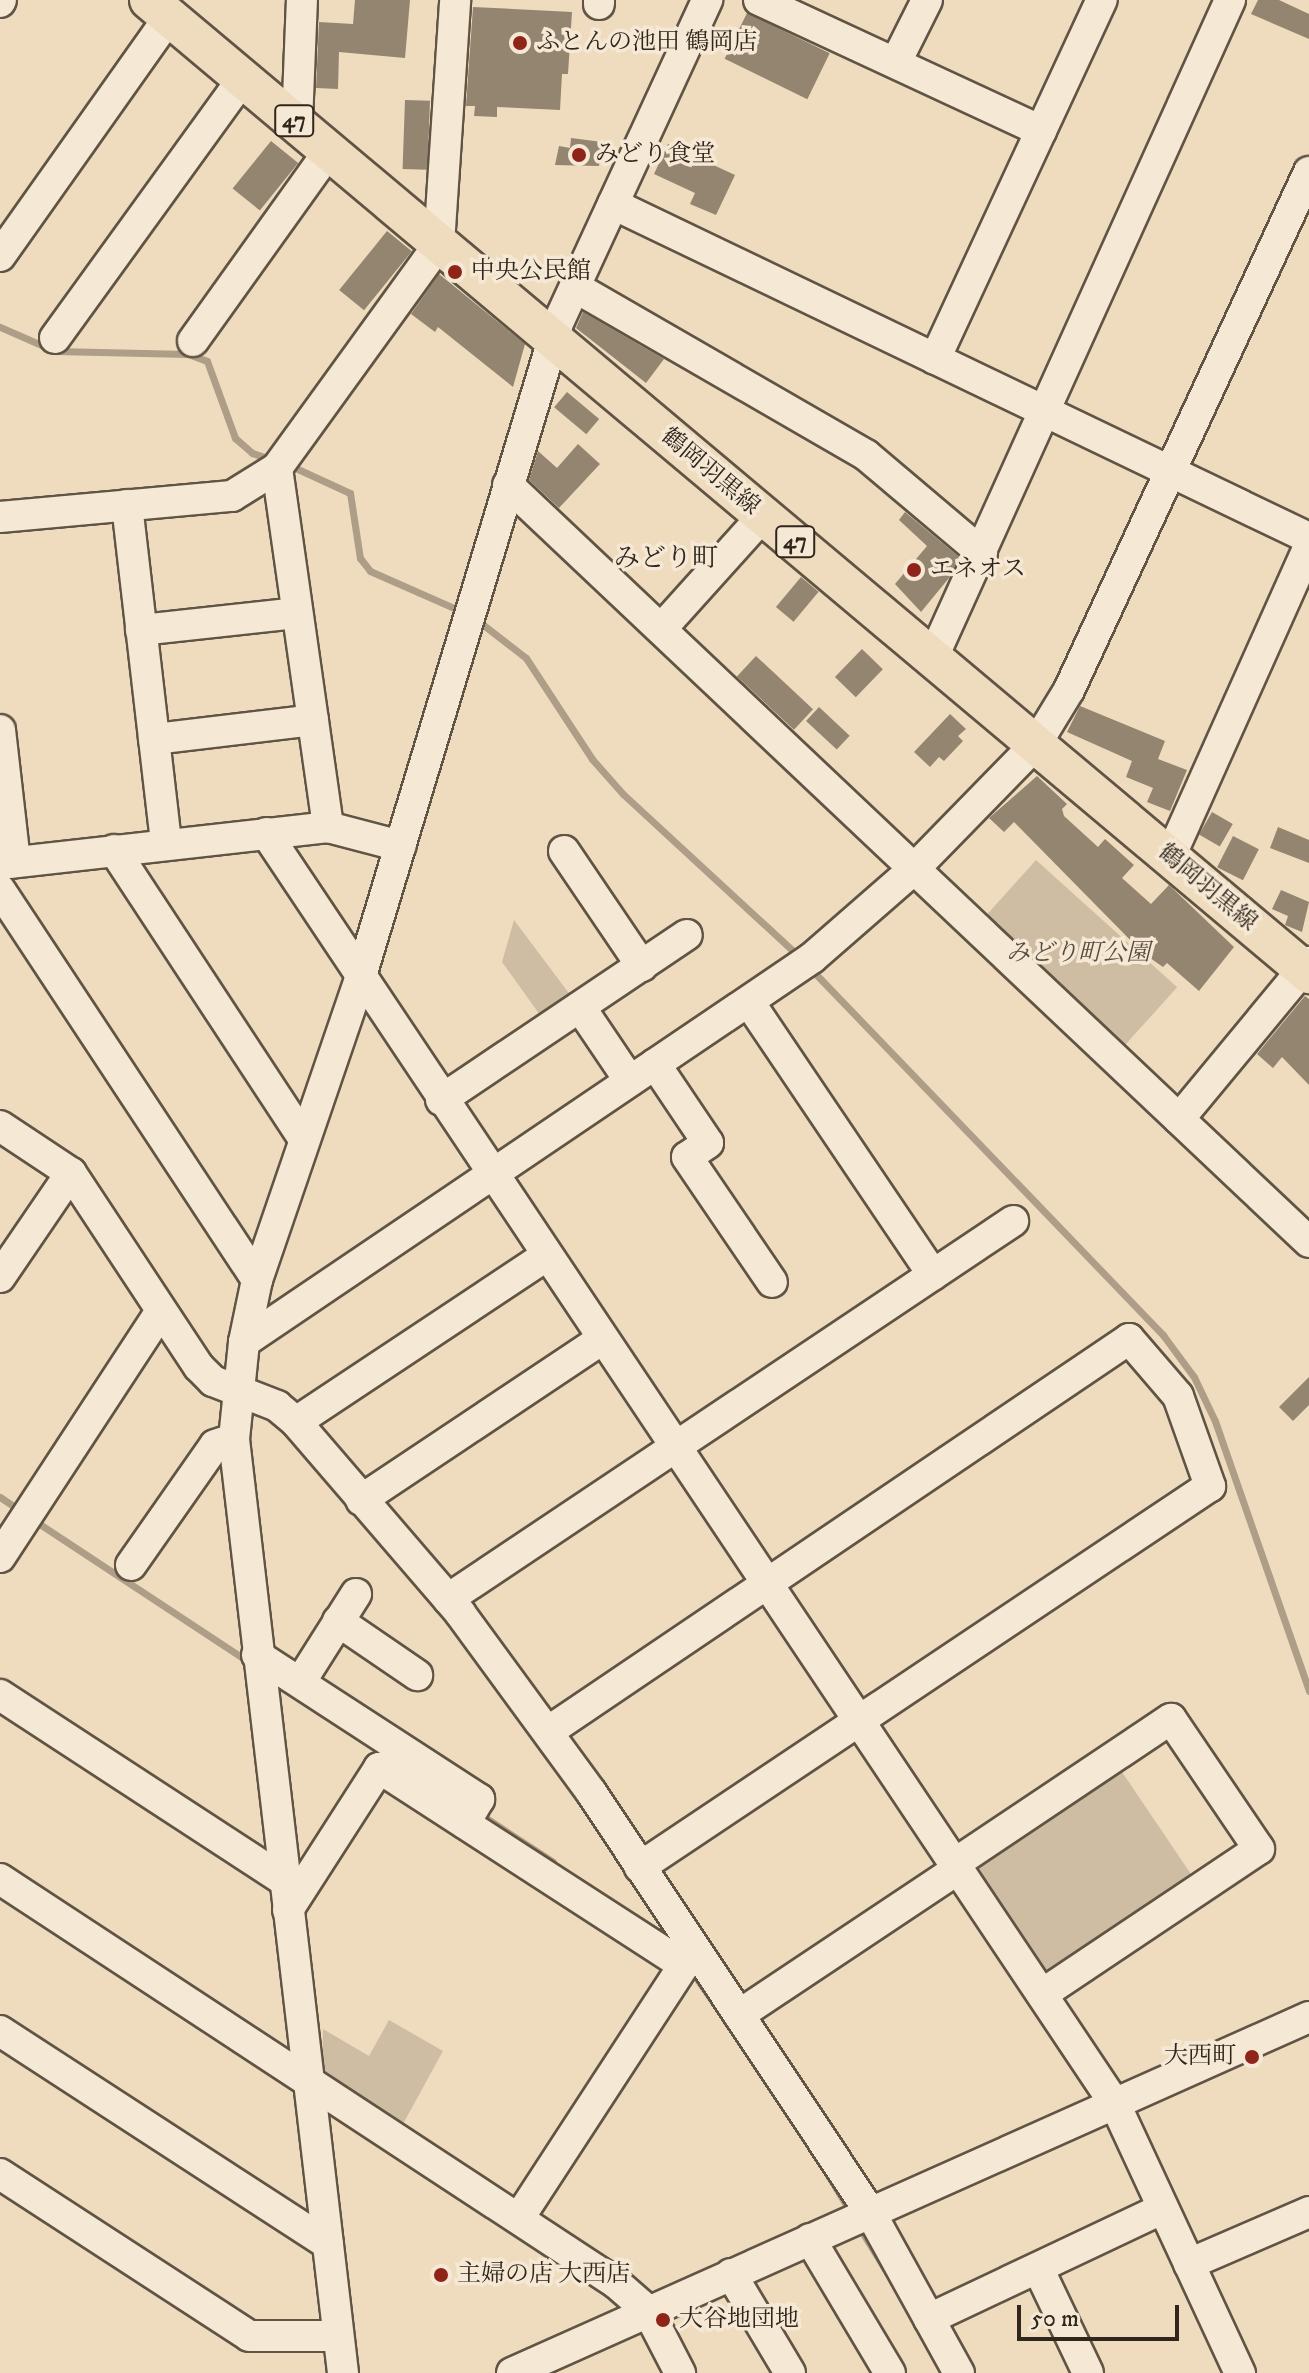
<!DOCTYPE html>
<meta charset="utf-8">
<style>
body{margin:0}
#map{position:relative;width:1309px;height:2373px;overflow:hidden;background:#efdcbf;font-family:"IM FELL DW Pica","Noto Serif JP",serif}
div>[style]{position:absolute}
.green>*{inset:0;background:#cfbda3;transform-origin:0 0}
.stream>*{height:7px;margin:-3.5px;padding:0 3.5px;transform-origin:3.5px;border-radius:3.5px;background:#ae9e87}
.building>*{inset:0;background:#938570;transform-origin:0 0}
.roads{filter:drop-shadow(2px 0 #605444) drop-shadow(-2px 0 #605444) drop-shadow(0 2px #605444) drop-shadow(0 -2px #605444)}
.minor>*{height:30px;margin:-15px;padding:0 15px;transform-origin:15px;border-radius:15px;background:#f5e8d5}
.major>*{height:38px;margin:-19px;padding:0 19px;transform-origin:19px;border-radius:19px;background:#efdcbf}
.dots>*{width:22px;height:22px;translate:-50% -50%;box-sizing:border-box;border:4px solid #f5e8d5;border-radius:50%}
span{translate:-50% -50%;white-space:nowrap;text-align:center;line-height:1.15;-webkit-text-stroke:7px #f5e8d5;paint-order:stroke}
.shield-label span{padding:2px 6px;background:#f5e8d5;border:2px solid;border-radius:6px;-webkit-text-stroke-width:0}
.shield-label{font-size:22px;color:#30261b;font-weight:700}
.poi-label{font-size:24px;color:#30261b}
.left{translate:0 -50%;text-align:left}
.right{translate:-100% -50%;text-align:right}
.street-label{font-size:24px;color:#30261b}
.park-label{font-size:24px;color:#584c3d;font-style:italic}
.neighbourhood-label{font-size:26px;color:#30261b}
.scale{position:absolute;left:1017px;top:2305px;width:162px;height:36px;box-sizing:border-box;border:4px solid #30261b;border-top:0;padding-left:10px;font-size:24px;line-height:28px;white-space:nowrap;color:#30261b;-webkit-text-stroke:6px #f5e8d5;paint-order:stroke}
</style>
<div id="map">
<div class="green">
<i style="left:1036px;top:860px;width:190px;height:82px;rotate:42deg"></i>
<i style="clip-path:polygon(514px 920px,571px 996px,540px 1015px,502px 962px)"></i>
<i style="left:1118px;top:1766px;width:137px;height:176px;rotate:56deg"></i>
<i style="clip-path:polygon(389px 2020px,443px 2051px,403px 2124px,322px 2077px,323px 2029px,369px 2056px)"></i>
</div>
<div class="stream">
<i style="left:0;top:327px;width:60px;rotate:23.6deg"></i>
<i style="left:55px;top:351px;width:133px;rotate:1.3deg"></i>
<i style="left:188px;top:354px;width:20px;rotate:20deg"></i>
<i style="left:207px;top:361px;width:82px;rotate:70deg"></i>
<i style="left:235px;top:438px;width:23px;rotate:41deg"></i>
<i style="left:252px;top:453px;width:22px;rotate:18deg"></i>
<i style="left:289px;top:465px;width:67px;rotate:24.7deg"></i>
<i style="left:350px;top:493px;width:66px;rotate:81.3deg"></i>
<i style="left:360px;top:558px;width:16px;rotate:52deg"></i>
<i style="left:370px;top:571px;width:102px;rotate:23.8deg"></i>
<i style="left:477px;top:620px;width:62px;rotate:37.8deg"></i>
<i style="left:526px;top:658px;width:121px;rotate:56.8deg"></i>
<i style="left:592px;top:759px;width:47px;rotate:48.5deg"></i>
<i style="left:623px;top:794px;width:242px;rotate:42.7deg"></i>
<i style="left:809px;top:967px;width:511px;rotate:46.11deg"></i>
<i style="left:1163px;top:1335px;width:52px;rotate:53.6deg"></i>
<i style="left:1194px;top:1377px;width:49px;rotate:64.5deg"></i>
<i style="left:1215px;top:1421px;width:286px;rotate:70.8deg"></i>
<i style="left:0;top:1497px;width:27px;rotate:34deg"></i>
<i style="left:32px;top:1519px;width:260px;rotate:33.4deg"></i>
<i style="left:480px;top:1814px;width:87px;rotate:33.3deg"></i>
<i style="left:690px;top:1969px;width:40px;rotate:55.1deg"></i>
<i style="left:828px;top:2175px;width:44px;rotate:58.8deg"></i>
<i style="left:859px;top:2227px;width:55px;rotate:58.3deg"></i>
</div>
<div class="building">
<i style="clip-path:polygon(355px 0,410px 0,405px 58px,339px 52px,338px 89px,316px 88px,319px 22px,353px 24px)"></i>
<i style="clip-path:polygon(1258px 0,1279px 0,1309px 14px,1309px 39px,1251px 14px)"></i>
<i style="clip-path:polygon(473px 7px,572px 12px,568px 74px,562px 74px,560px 110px,497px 107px,497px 117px,474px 116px,475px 106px,466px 106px)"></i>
<i style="left:747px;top:13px;width:92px;height:51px;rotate:26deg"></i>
<i style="left:405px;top:100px;width:25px;height:69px;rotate:2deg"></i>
<i style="clip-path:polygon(571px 138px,602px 142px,599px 166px,555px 165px,559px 146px,570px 148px)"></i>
<i style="left:271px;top:141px;width:35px;height:61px;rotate:39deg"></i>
<i style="clip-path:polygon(668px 144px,735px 175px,716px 215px,690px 204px,695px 193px,654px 174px)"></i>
<i style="left:387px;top:231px;width:32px;height:76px;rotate:39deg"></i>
<i style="clip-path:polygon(439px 274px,525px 344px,513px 387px,438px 327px,435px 332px,411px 314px)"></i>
<i style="clip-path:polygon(583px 312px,664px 359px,646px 383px,576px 328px)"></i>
<i style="left:567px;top:392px;width:42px;height:20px;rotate:40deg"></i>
<i style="clip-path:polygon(578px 444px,600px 464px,559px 508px,529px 480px,538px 451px,557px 468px)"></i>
<i style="clip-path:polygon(905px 512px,959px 557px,949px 578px,921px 612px,895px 584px,927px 546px,899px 520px)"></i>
<i style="left:801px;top:577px;width:23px;height:39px;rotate:40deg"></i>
<i style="left:862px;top:649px;width:29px;height:39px;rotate:44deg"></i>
<i style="left:756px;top:656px;width:78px;height:28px;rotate:43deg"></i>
<i style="clip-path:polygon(1080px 706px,1165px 741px,1158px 759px,1187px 770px,1170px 811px,1147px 802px,1153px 788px,1126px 777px,1132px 761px,1067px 732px)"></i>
<i style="left:819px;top:707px;width:42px;height:19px;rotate:43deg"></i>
<i style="clip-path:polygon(950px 714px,966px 729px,958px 736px,963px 741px,944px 761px,939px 757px,930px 767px,914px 752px)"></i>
<i style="clip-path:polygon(1037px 776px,1067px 804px,1062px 809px,1064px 816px,1098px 847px,1105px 839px,1134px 865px,1122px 878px,1151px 904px,1169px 885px,1234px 947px,1199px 991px,1167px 963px,1163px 967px,1143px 953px,1014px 822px,1004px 832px,989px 818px)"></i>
<i style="left:1212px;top:812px;width:24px;height:26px;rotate:30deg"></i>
<i style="clip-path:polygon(1278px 827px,1309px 840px,1309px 863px,1270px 848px)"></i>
<i style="left:1233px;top:836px;width:29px;height:35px;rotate:27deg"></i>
<i style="clip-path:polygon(1281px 890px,1309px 902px,1302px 932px,1285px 925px,1288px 916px,1272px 909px)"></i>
<i style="clip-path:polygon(1305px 996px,1309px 999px,1309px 1085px,1282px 1057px,1273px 1068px,1257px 1054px)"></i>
<i style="clip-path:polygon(1309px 1377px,1309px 1405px,1293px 1421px,1279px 1407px)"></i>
</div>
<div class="roads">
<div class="minor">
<i style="left:759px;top:0;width:311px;rotate:24.9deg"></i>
<i style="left:0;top:2px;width:2px;rotate:-63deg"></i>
<i style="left:599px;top:4px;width:4px;rotate:-90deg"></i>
<i style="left:896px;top:62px;width:69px;rotate:-63.4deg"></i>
<i style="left:297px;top:123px;width:123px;rotate:-87.7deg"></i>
<i style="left:613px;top:204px;width:772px;rotate:25.64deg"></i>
<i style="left:0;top:256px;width:293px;rotate:-54.7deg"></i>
<i style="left:575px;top:287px;width:336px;rotate:30deg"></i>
<i style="left:866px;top:455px;width:152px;rotate:40.2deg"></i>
<i style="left:55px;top:338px;width:321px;rotate:-54.1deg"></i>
<i style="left:193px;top:341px;width:234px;rotate:-54.4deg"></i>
<i style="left:935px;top:359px;width:396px;rotate:-65.1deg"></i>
<i style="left:277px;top:468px;width:363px;rotate:81.9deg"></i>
<i style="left:508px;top:485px;width:1102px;rotate:43.38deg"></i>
<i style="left:127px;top:505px;width:341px;rotate:83.4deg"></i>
<i style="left:0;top:517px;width:233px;rotate:-5.2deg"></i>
<i style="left:232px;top:496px;width:53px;rotate:-31.9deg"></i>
<i style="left:277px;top:468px;width:276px;rotate:-54.1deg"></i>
<i style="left:439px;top:244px;width:245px;rotate:-86.2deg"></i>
<i style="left:662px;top:628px;width:151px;rotate:-48deg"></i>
<i style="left:141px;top:630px;width:157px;rotate:-6.2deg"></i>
<i style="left:933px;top:657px;width:721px;rotate:-65.67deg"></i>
<i style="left:0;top:730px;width:133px;rotate:83.5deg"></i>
<i style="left:154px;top:739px;width:160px;rotate:-6.8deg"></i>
<i style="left:266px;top:833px;width:1528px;rotate:56.26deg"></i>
<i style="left:1115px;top:2104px;width:297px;rotate:65.1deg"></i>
<i style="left:114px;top:850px;width:344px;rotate:56.7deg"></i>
<i style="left:564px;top:851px;width:139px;rotate:55.9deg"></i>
<i style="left:1170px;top:857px;width:341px;rotate:-65.9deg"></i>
<i style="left:0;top:864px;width:330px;rotate:-6.4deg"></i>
<i style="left:328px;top:827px;width:75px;rotate:14.6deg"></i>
<i style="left:0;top:890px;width:467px;rotate:56.6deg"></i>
<i style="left:749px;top:1002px;width:329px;rotate:56deg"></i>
<i style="left:580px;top:1007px;width:89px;rotate:56deg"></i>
<i style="left:655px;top:1064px;width:95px;rotate:56.1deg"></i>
<i style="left:708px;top:1143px;width:25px;rotate:146deg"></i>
<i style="left:687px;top:1157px;width:151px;rotate:55.8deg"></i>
<i style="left:441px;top:1100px;width:296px;rotate:-33.9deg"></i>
<i style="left:1179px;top:1119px;width:204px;rotate:-50.4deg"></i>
<i style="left:0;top:1126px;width:85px;rotate:33.5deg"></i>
<i style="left:71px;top:1173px;width:232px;rotate:56.6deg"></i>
<i style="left:199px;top:1367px;width:20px;rotate:45deg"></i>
<i style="left:213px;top:1381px;width:69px;rotate:21.3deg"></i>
<i style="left:277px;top:1406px;width:25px;rotate:40deg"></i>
<i style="left:296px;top:1422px;width:252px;rotate:49.3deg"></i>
<i style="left:460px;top:1613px;width:222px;rotate:53.8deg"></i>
<i style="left:591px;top:1792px;width:504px;rotate:56.4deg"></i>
<i style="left:870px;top:2212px;width:184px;rotate:61.1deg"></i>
<i style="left:0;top:1277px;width:126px;rotate:-55.7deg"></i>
<i style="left:244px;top:1342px;width:686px;rotate:-34.06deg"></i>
<i style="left:812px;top:958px;width:135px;rotate:-41.1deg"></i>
<i style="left:914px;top:869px;width:175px;rotate:-45.7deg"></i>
<i style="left:1036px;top:744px;width:63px;rotate:-58.6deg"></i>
<i style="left:1069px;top:690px;width:571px;rotate:-65.14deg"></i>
<i style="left:296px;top:1422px;width:300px;rotate:-33.6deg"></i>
<i style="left:361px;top:1500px;width:290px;rotate:-33.7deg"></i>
<i style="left:0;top:1557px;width:294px;rotate:-56.8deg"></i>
<i style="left:131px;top:1565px;width:146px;rotate:-55deg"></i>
<i style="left:215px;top:1445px;width:20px;rotate:-18deg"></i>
<i style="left:448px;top:1599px;width:680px;rotate:-33.78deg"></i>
<i style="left:338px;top:1621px;width:96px;rotate:34.4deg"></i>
<i style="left:257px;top:1655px;width:265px;rotate:33deg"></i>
<i style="left:479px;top:1799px;width:28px;rotate:120deg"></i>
<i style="left:301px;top:1681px;width:103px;rotate:-57.7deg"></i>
<i style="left:0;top:1695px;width:339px;rotate:33.1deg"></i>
<i style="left:549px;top:1731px;width:700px;rotate:-34.05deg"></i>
<i style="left:1129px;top:1339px;width:75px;rotate:49.3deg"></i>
<i style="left:1178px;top:1396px;width:96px;rotate:70.4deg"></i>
<i style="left:1210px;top:1486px;width:686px;rotate:146.24deg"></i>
<i style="left:954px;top:1864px;width:261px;rotate:-33.8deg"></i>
<i style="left:1171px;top:1719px;width:157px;rotate:55.9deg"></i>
<i style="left:1259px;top:1849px;width:261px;rotate:146.2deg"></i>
<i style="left:0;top:1879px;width:737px;rotate:33.26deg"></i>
<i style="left:616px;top:2283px;width:43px;rotate:41.2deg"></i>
<i style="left:648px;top:2311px;width:70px;rotate:62.7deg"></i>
<i style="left:288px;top:1910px;width:169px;rotate:-57.3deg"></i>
<i style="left:379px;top:1768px;width:363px;rotate:32.9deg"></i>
<i style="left:739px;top:2015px;width:263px;rotate:-33.7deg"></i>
<i style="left:0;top:2031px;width:391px;rotate:33deg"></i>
<i style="left:0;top:2174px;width:297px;rotate:33deg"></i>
<i style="left:249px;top:2336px;width:89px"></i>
<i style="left:519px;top:2218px;width:302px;rotate:-56.9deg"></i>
<i style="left:684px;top:1965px;width:18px;rotate:-29deg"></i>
<i style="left:810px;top:2239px;width:156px;rotate:59.2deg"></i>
<i style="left:1189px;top:2264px;width:131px;rotate:-23.4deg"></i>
<i style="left:1038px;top:2268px;width:116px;rotate:64.5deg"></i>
<i style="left:731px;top:2274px;width:115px;rotate:59.2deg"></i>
<i style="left:929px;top:2319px;width:258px;rotate:-25.3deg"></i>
<i style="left:343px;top:2373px;width:940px;rotate:-96.66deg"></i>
<i style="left:234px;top:1439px;width:98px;rotate:-84.1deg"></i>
<i style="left:244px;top:1342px;width:63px;rotate:-78.2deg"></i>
<i style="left:257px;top:1280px;width:318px;rotate:-71.1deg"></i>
<i style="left:360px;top:979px;width:685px;rotate:-73.2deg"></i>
<i style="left:558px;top:323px;width:356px;rotate:-65.2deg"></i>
<i style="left:512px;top:2373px;width:873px;rotate:-24.07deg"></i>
</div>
<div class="major">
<i style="left:149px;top:0;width:1515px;rotate:40.02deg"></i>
</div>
</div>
<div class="dots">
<i style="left:520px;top:43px;background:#8f2418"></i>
<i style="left:579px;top:155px;background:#8f2418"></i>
<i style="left:455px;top:272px;background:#8f2418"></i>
<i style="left:914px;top:570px;background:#8f2418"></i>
<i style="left:1252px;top:2057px;background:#8f2418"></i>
<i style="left:441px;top:2275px;background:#8f2418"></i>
<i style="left:663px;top:2320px;background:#8f2418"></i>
</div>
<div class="shield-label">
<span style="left:294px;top:121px">47</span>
<span style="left:795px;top:542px">47</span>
</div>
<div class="poi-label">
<span class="left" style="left:536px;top:43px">ふとんの池田 鶴岡店</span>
<span class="left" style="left:595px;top:155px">みどり食堂</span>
<span class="left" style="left:471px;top:272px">中央公民館</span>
<span class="left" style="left:930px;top:570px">エネオス</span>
<span class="right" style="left:1236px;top:2057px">大西町</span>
<span class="left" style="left:457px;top:2275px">主婦の店 大西店</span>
<span class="left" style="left:679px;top:2320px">大谷地団地</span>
</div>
<div class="street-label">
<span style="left:710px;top:472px;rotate:40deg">鶴岡羽黒線</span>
<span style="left:1207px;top:888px;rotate:40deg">鶴岡羽黒線</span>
</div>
<div class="park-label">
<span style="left:1078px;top:954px">みどり町公園</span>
</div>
<div class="neighbourhood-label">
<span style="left:666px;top:559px">みどり町</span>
</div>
<div class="scale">50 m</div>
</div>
